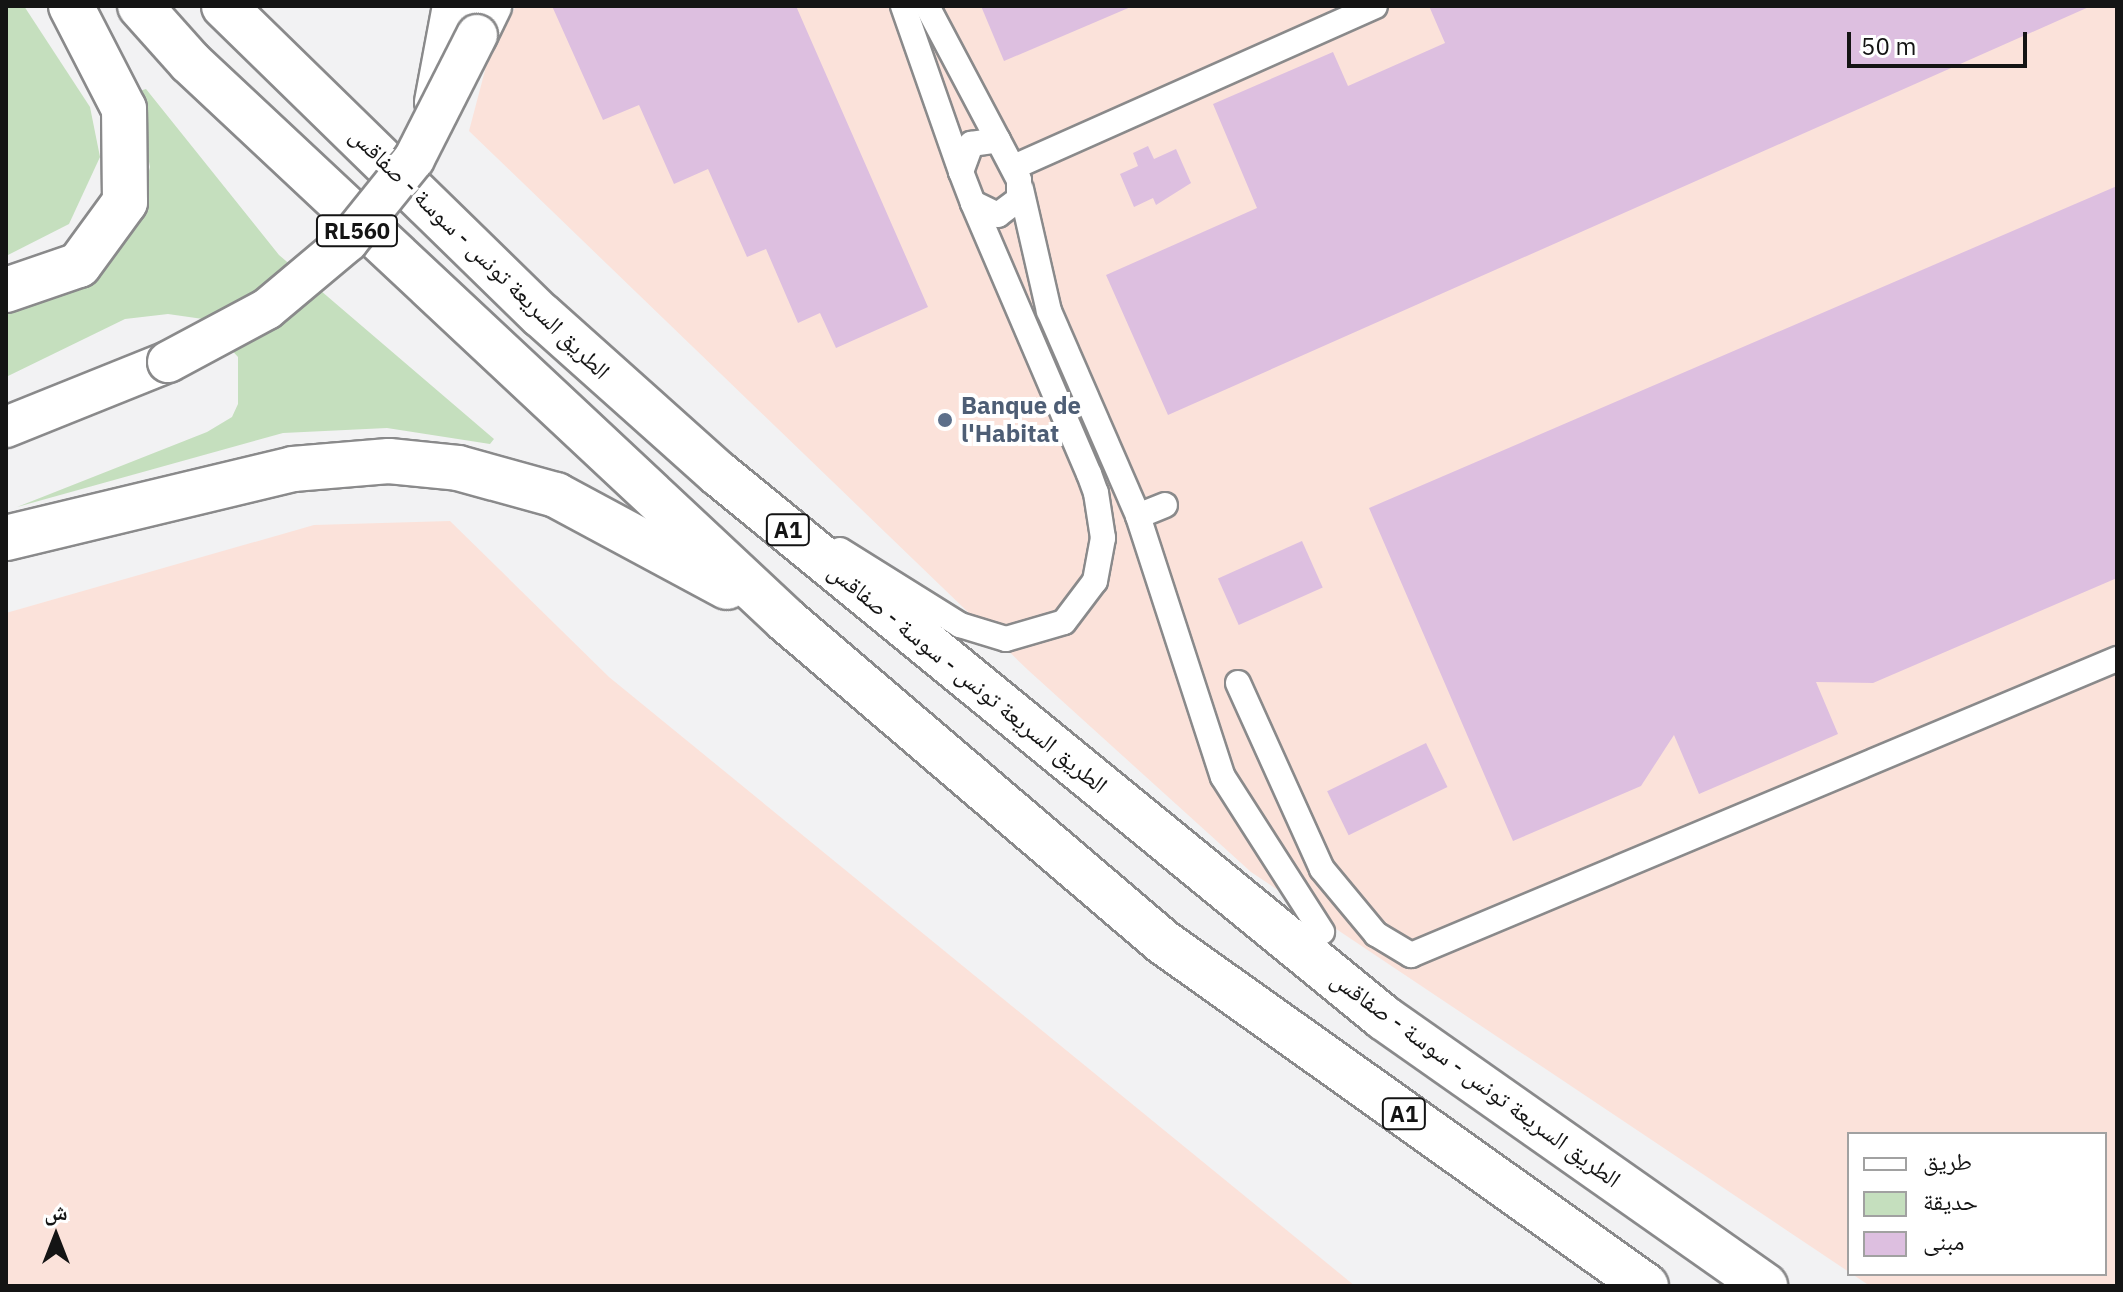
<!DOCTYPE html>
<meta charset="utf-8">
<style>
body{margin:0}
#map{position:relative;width:2123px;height:1292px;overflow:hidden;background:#f2f2f3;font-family:"IBM Plex Sans","Noto Naskh Arabic",sans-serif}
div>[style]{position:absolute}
.industrial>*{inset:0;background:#fbe2da}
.green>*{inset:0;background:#c5dfbe}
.building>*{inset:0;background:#ddbfe0;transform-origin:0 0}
.roads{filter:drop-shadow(2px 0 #8a8a8b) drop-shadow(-2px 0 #8a8a8b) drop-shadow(0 2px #8a8a8b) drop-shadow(0 -2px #8a8a8b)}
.minor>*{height:24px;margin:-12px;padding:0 12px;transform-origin:12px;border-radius:12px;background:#fff}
.trunk>*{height:40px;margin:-20px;padding:0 20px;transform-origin:20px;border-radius:20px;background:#fff}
.motorway>*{height:44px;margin:-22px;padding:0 22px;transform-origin:22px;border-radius:22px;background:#fff}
.bridges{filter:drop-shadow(2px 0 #8a8a8b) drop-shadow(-2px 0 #8a8a8b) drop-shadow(0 2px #8a8a8b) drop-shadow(0 -2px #8a8a8b)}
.trunk-bridge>*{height:40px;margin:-20px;padding:0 20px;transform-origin:20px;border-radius:20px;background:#fff}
.dots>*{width:22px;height:22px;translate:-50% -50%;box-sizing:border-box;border:4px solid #fff;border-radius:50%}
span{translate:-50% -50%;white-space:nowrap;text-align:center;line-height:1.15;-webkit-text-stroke:8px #fff;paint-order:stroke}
.shield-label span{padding:2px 6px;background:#fff;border:2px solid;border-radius:6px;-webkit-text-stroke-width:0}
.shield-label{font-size:22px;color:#141414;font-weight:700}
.street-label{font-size:24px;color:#141414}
.service-label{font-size:24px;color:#4e5e75;font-weight:700}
.left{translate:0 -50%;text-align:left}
.frame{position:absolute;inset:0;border:8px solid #141414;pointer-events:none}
.legend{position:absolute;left:1847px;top:1132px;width:260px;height:144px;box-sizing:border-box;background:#fff;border:2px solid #a1a1a1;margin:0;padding:10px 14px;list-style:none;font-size:24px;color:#141414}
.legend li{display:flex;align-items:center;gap:16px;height:40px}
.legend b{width:40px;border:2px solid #a1a1a1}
.north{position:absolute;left:16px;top:1196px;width:80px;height:80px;-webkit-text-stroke:6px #fff;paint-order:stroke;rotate:0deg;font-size:22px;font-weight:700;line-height:32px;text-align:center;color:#141414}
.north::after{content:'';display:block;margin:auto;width:28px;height:36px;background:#141414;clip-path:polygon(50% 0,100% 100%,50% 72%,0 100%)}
.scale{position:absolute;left:1847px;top:32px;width:180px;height:36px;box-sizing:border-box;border:4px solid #141414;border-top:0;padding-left:10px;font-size:24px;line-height:28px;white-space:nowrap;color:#141414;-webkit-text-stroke:6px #fff;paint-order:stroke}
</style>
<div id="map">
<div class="industrial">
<i style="clip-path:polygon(516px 6px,2117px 6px,2117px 1286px,1870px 1286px,1852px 1274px,2105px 1274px,2105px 1134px,1849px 1134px,1849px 1272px,1251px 872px,1028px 670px,469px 131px,488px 59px)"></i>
<i style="clip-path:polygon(450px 521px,609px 677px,1355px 1286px,6px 1286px,6px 613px,314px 525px)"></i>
</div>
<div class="green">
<i style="clip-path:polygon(6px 6px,24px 6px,90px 107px,100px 157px,69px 224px,6px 256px)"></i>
<i style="clip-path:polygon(146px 89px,279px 255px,494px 439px,490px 444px,387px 428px,283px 433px,17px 507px,207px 432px,232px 417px,238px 404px,238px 357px,203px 319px,168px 314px,125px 319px,6px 377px,6px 312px,73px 292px,110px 263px,135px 226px,150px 167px,136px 92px)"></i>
</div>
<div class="building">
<i style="clip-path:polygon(552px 6px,796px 6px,928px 307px,836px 348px,820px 313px,798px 323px,766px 249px,747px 257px,708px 169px,674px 184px,639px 105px,603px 120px)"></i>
<i style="clip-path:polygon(981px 6px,1133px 6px,1004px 61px)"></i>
<i style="clip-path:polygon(1429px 6px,2091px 6px,1168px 415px,1106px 275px,1257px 208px,1213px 104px,1333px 52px,1348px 86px,1445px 43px)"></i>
<i style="clip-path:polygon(1148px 146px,1154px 159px,1176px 149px,1191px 183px,1156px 205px,1153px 198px,1134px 207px,1120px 174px,1138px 166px,1133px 153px)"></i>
<i style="clip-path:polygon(2117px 186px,2117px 578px,1873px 683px,1816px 682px,1838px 734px,1699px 794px,1674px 735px,1641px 786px,1513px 841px,1369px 508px)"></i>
<i style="left:1302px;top:541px;width:51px;height:92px;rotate:66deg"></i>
<i style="left:1426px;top:743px;width:49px;height:110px;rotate:64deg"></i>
</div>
<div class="roads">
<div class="minor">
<i style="left:903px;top:6px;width:176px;rotate:70.7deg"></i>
<i style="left:927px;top:6px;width:152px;rotate:62.1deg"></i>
<i style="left:1014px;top:167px;width:395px;rotate:-24deg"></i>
<i style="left:1021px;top:189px;width:125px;rotate:77.1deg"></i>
<i style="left:1049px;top:311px;width:223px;rotate:66.5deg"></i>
<i style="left:1138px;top:516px;width:274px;rotate:72deg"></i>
<i style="left:1223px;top:777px;width:184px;rotate:57.4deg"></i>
<i style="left:1138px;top:516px;width:29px;rotate:-22deg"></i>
<i style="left:840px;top:550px;width:142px;rotate:32deg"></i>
<i style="left:960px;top:625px;width:48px;rotate:16.9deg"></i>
<i style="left:1006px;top:639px;width:60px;rotate:-16.3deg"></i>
<i style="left:1064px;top:622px;width:51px;rotate:-52.9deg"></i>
<i style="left:1095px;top:581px;width:44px;rotate:-79.5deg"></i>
<i style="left:1103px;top:538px;width:46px;rotate:-98.8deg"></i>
<i style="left:1096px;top:493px;width:20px;rotate:-110deg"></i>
<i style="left:1089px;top:474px;width:295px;rotate:-113.2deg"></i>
<i style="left:973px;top:203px;width:33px;rotate:-111deg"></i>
<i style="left:961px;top:172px;width:30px;rotate:-70deg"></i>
<i style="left:971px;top:144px;width:27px;rotate:-8deg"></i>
<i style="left:998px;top:140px;width:45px;rotate:62.3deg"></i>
<i style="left:1019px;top:180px;width:19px;rotate:90deg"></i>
<i style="left:1019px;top:199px;width:26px;rotate:143deg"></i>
<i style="left:998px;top:215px;width:28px;rotate:-154deg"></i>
<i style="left:1238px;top:683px;width:204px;rotate:65.7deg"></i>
<i style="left:1322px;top:869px;width:85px;rotate:50.3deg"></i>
<i style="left:1376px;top:934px;width:41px;rotate:31deg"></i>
<i style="left:1411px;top:955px;width:766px;rotate:-22.75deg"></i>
</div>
<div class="trunk">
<i style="left:477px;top:35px;width:32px;rotate:-64deg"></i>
<i style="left:6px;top:427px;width:175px;rotate:-21.9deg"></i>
</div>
<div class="motorway">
<i style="left:140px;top:6px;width:75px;rotate:48.2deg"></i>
<i style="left:190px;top:62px;width:816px;rotate:43.11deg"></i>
<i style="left:786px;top:620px;width:496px;rotate:40.5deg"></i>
<i style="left:1163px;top:942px;width:593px;rotate:35.46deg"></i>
<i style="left:224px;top:6px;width:443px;rotate:44.3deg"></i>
<i style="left:541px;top:315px;width:239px;rotate:41.8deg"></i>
<i style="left:719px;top:474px;width:859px;rotate:39.28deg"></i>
<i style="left:1384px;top:1018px;width:466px;rotate:35.1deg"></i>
<i style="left:437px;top:102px;width:98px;rotate:-79.4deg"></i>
<i style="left:6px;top:290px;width:77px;rotate:-18.9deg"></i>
<i style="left:79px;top:265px;width:78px;rotate:-53.9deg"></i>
<i style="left:125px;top:202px;width:93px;rotate:-90.6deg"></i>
<i style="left:124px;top:109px;width:116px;rotate:-117.2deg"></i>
<i style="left:6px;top:538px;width:295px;rotate:-13.5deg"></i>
<i style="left:293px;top:469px;width:96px;rotate:-4.8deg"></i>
<i style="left:389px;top:461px;width:69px;rotate:5.8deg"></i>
<i style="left:458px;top:468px;width:102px;rotate:15.4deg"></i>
<i style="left:556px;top:495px;width:194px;rotate:28.3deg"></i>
</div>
</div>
<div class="bridges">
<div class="trunk-bridge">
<i style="left:168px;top:362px;width:112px;rotate:-28.2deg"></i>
<i style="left:267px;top:309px;width:106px;rotate:-40deg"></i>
<i style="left:348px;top:241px;width:105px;rotate:-51.2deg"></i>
<i style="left:414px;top:159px;width:139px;rotate:-63.1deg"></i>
</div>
</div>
<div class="dots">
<i style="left:945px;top:420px;background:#5c6f8a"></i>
</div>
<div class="shield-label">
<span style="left:357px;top:231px">RL560</span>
<span style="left:788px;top:530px">A1</span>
<span style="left:1404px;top:1114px">A1</span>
</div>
<div class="street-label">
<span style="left:480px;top:253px;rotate:44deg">الطريق السريعة تونس - سوسة - صفاقس</span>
<span style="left:968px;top:678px;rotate:39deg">الطريق السريعة تونس - سوسة - صفاقس</span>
<span style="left:1476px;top:1079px;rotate:36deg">الطريق السريعة تونس - سوسة - صفاقس</span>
</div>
<div class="service-label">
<span class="left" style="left:961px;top:420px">Banque de<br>l'Habitat</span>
</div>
<div class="frame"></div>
<ul class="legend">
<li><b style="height:10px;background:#fff"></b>طريق</li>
<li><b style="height:22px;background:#c5dfbe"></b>حديقة</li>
<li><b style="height:22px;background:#ddbfe0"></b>مبنى</li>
</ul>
<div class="north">ش</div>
<div class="scale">50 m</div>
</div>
